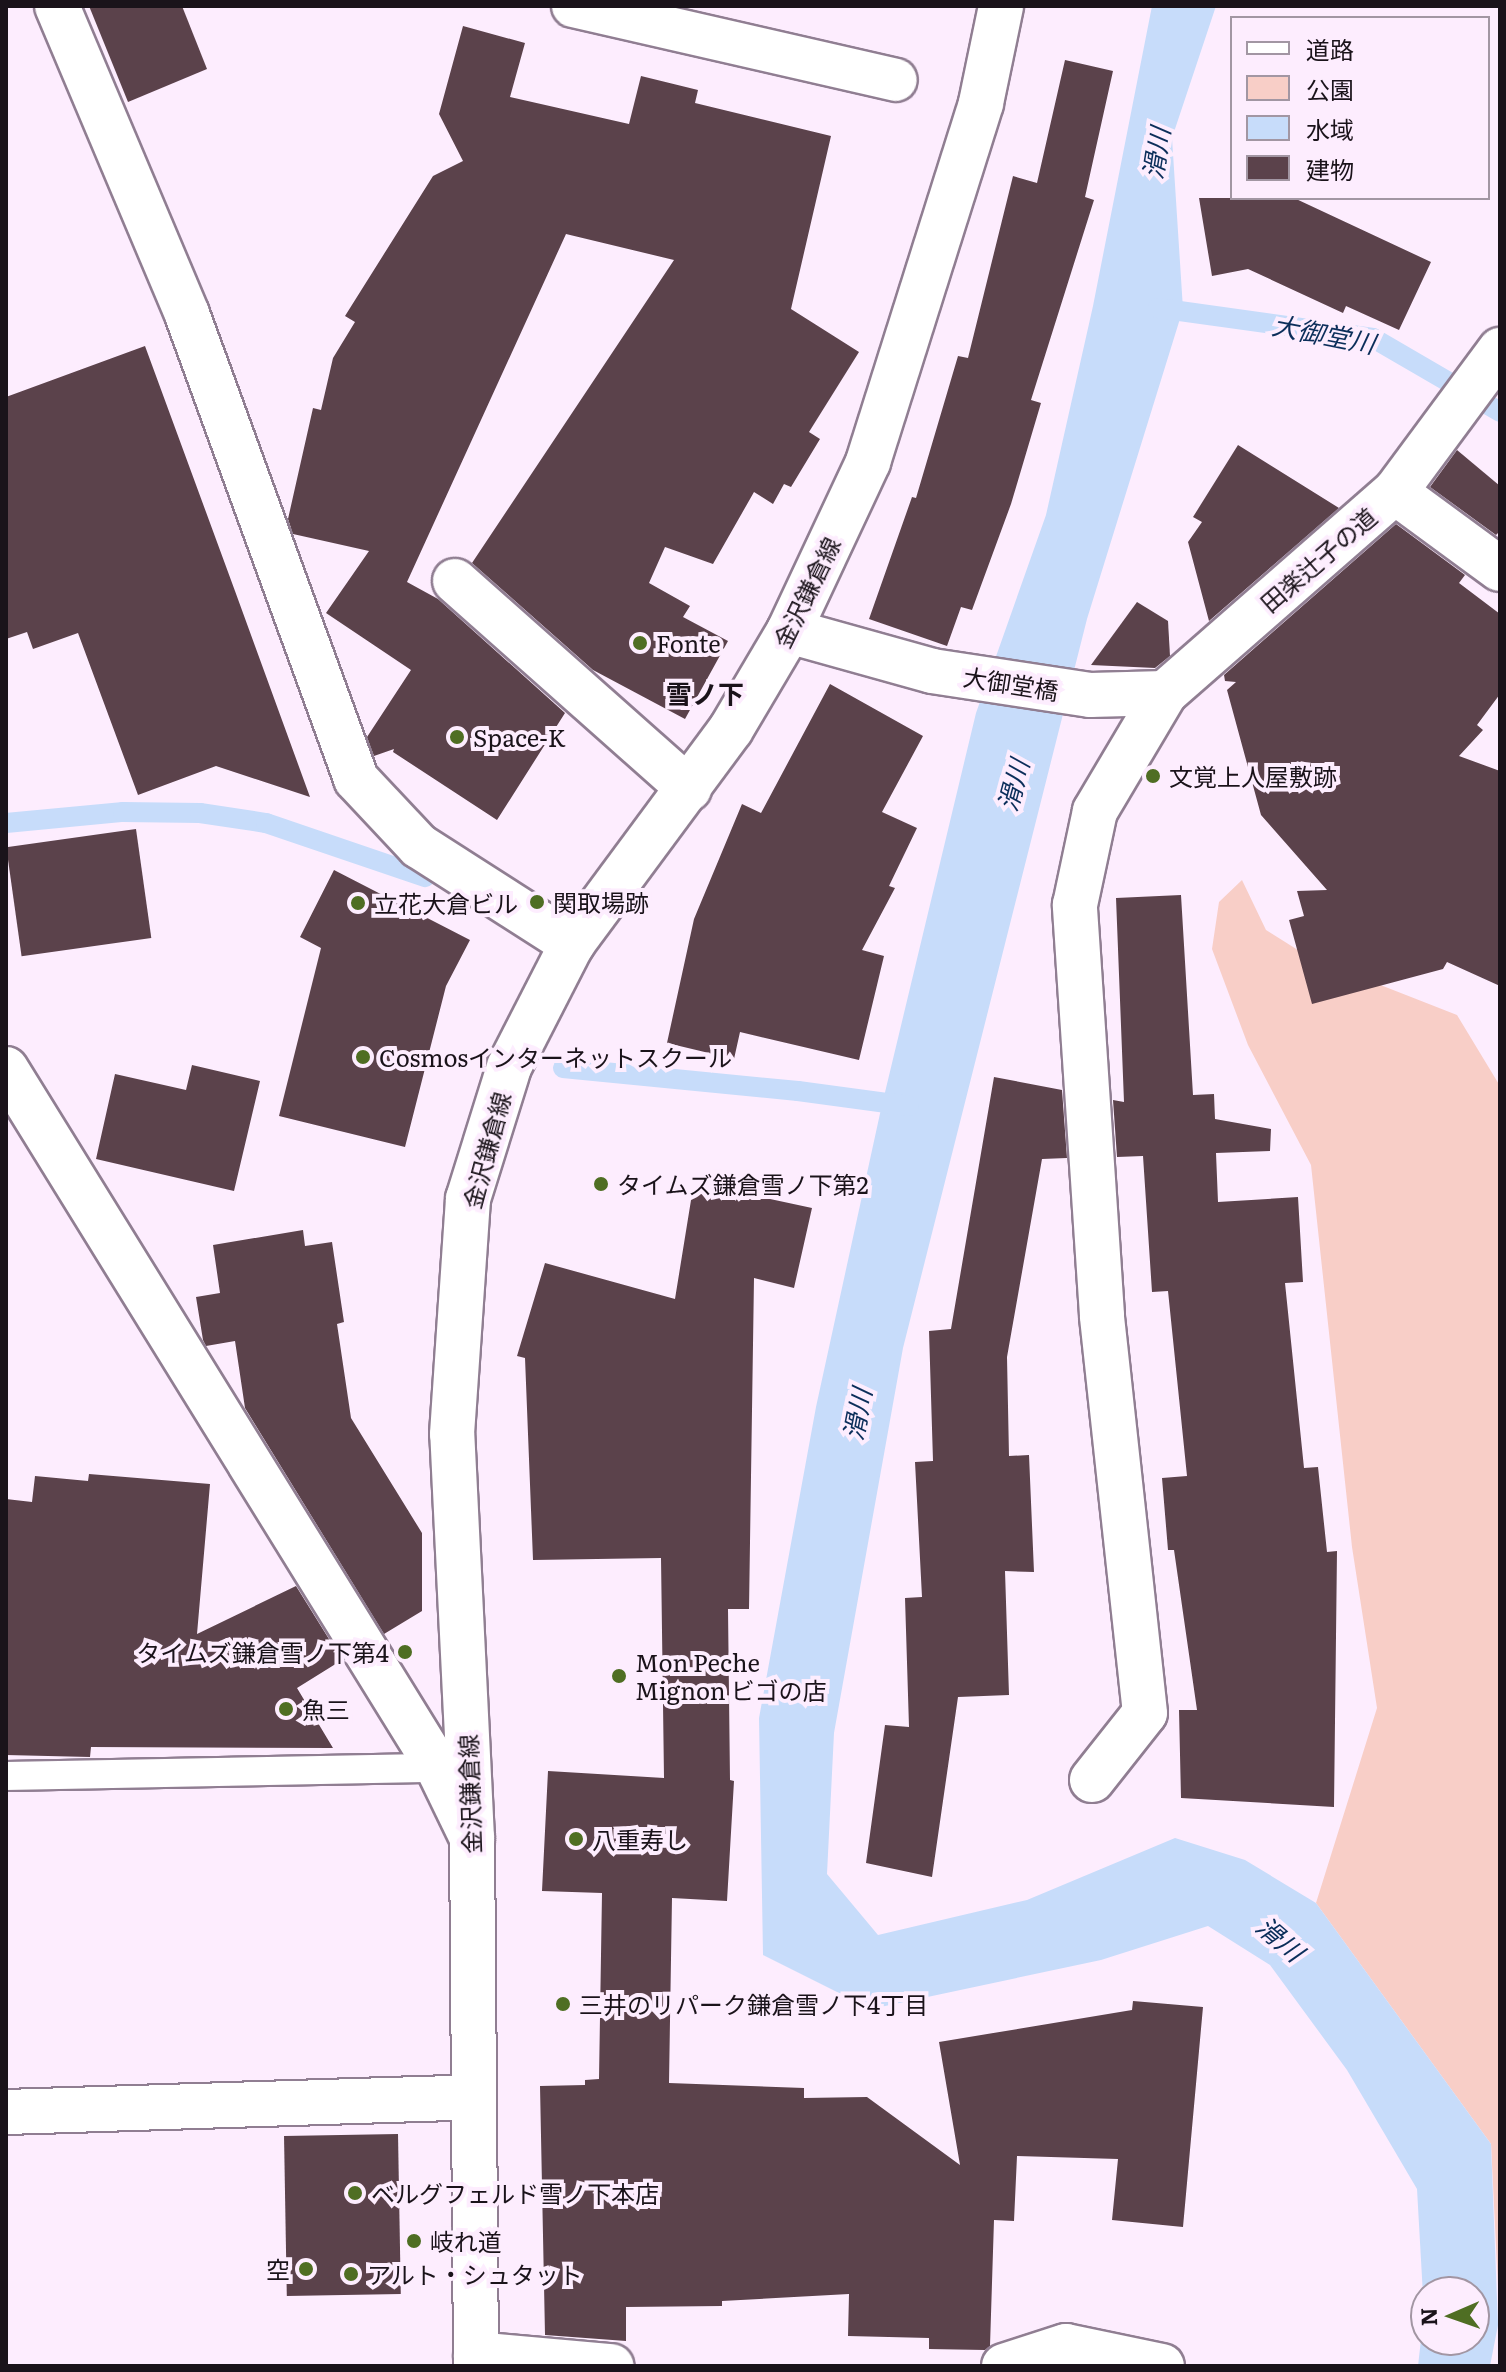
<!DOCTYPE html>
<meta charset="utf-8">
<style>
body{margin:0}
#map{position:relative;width:1506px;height:2372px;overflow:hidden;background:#fdedfe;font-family:Literata,"Noto Sans JP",serif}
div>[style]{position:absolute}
.green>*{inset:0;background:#f8cec7}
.water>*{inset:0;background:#c7dcfa}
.stream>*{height:20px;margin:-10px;padding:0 10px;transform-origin:10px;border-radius:10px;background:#c7dcfa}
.building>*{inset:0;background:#5b424b;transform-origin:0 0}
.roads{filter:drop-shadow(2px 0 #907e92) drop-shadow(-2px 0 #907e92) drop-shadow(0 2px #907e92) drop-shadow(0 -2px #907e92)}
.service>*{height:28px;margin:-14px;padding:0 14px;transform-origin:14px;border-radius:14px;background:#fff}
.pedestrian>*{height:42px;margin:-21px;padding:0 21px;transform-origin:21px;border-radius:21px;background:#fff}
.minor>*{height:44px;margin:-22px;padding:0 22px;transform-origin:22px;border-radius:22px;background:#fff}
.secondary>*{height:44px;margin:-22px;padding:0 22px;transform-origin:22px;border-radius:22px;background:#fff}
.dots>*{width:22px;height:22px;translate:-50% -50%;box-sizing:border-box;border:4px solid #fdedfe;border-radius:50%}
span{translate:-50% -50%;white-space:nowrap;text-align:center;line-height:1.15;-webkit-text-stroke:8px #fdedfe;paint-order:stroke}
.street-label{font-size:24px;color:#1a131a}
.poi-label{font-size:24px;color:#1a131a}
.left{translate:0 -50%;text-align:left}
.right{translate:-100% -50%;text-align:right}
.water-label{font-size:26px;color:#0b2e5a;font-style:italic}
.neighbourhood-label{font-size:26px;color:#1a131a;font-weight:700}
.frame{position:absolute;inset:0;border:8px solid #1a131a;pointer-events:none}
.legend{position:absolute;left:1230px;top:16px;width:260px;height:184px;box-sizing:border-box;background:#fdedfe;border:2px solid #a296a3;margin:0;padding:10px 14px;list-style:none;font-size:24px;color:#1a131a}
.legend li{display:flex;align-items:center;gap:16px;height:40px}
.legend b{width:40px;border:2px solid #a296a3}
.north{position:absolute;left:1410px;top:2276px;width:80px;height:80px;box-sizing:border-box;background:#fdedfe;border:2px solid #a296a3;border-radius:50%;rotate:268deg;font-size:22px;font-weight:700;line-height:32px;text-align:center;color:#1a131a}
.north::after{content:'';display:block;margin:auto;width:28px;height:36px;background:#4f6e23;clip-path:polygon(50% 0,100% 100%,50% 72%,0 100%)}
</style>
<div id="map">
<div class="green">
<i style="clip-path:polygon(1242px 880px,1266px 930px,1309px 957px,1457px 1015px,1500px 1086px,1500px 2327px,1491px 2144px,1316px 1903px,1377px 1708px,1352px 1547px,1311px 1165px,1248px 1045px,1212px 949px,1219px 902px)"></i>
</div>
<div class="water">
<i style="clip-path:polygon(evenodd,1152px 6px,1216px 6px,1172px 138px,1183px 309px,1087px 619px,903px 1348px,834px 1733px,827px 1874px,878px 1935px,1027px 1900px,1175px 1838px,1245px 1860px,1316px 1903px,1491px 2144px,1498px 2325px,1490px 2366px,1418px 2366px,1424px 2313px,1417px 2189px,1347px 2070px,1270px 1965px,1208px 1926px,1101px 1960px,871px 2009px,763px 1955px,759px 1718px,816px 1407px,881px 1109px,976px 713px,1046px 515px,1093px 306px,1152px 6px,1426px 2292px,1474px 2292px,1474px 2340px,1426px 2340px,1426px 2292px)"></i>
</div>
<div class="stream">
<i style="left:1158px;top:308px;width:217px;rotate:7.9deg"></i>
<i style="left:1373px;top:338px;width:147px;rotate:30.2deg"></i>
<i style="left:6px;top:823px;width:118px;rotate:-5.4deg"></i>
<i style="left:123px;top:812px;width:77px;rotate:0.7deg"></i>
<i style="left:200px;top:813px;width:67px;rotate:8.6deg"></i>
<i style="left:266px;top:823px;width:168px;rotate:18.8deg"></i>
<i style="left:563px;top:1068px;width:236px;rotate:5.6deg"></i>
<i style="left:798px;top:1091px;width:112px;rotate:7.7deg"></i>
</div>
<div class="building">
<i style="clip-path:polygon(89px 6px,182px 6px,207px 69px,128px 102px)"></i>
<i style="clip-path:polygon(463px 26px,525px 43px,510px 97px,629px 124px,641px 76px,698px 90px,695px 103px,831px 136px,791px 309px,859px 352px,809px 432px,820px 439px,791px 487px,784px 484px,773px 504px,754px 492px,713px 564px,665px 547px,649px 583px,690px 606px,683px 617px,728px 641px,685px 719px,593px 670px,472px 563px,674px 260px,566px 234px,407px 582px,438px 599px,565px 713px,497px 820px,393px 752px,394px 749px,374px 756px,367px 737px,411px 670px,326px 613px,369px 551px,293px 534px,288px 519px,313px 408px,321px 410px,333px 358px,355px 322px,345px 316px,433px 176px,463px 161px,439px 114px)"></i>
<i style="clip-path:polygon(1065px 60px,1113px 71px,1085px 197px,1094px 200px,1031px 400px,1041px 403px,1011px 504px,972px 610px,961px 607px,947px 646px,869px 619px,912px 497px,916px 498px,958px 356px,968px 358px,1013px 176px,1037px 183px)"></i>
<i style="clip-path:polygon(1199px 198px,1294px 198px,1431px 262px,1399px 330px,1346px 306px,1343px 313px,1248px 269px,1212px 276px)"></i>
<i style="clip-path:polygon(145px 346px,235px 591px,310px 797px,216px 766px,138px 795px,78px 633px,33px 649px,27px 632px,6px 639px,6px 397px)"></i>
<i style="clip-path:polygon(1238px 445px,1339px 508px,1209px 621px,1188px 542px,1202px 522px,1193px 517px)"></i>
<i style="clip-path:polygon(1457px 450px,1500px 486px,1500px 531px,1496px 535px,1430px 487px)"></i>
<i style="clip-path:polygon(1396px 524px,1465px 575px,1459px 583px,1500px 614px,1500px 694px,1477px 725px,1483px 730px,1459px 756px,1500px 771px,1500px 986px,1447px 962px,1443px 969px,1312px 1004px,1289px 920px,1304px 916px,1297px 891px,1327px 890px,1261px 815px,1227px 690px,1236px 682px,1225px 681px,1224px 675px)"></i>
<i style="clip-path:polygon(1137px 602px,1168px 621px,1170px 656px,1155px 668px,1091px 665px)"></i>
<i style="clip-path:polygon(830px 684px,923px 736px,882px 812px,917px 828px,889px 886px,895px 888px,862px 950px,884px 956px,859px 1060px,740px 1032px,734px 1059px,667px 1043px,694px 919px,742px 804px,761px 813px)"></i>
<i style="left:136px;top:829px;width:110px;height:131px;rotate:82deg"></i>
<i style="clip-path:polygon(334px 870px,470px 940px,446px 986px,405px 1147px,279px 1116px,321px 948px,300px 937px)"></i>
<i style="clip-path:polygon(1181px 895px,1193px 1095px,1214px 1094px,1215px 1119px,1271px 1129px,1270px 1151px,1216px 1153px,1218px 1202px,1298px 1197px,1303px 1282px,1285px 1283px,1304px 1468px,1318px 1467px,1327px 1552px,1337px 1551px,1334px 1807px,1181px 1798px,1179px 1710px,1197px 1710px,1174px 1550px,1168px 1550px,1162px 1478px,1187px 1476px,1168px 1291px,1152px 1292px,1143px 1156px,1117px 1157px,1113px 1100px,1124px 1102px,1116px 898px)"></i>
<i style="clip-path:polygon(192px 1065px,260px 1081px,234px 1191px,96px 1159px,115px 1074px,186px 1090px)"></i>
<i style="clip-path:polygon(994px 1077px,1062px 1090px,1067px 1158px,1042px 1159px,1007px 1357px,1009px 1456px,1029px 1455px,1034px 1572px,1005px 1571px,1009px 1695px,958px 1697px,932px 1877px,866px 1863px,885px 1725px,909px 1727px,905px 1598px,922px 1597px,915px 1462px,933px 1461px,929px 1331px,951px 1329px)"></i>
<i style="clip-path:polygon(724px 1189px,812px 1208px,794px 1288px,754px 1278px,749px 1609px,728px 1609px,730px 1780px,734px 1781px,727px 1901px,672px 1898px,669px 2083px,804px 2088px,804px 2098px,867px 2097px,960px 2165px,939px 2042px,1132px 2010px,1133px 2001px,1203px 2007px,1183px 2227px,1112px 2220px,1118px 2159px,1017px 2156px,1014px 2221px,994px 2220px,990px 2346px,985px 2350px,929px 2349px,929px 2338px,848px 2336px,849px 2294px,722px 2301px,722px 2306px,626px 2307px,626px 2341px,545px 2335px,540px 2086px,585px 2085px,585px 2080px,599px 2079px,602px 1893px,542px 1891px,548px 1771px,664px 1778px,661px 1558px,533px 1560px,525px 1358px,517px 1356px,545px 1263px,675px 1299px,692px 1194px)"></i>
<i style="clip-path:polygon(303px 1230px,305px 1246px,332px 1242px,344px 1322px,337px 1324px,351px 1418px,422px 1533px,422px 1611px,384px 1634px,245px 1408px,235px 1341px,206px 1346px,203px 1340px,196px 1297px,220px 1293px,213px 1245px)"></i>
<i style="clip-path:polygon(89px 1474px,210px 1484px,197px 1634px,296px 1586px,342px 1660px,297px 1688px,333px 1748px,91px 1747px,90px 1757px,6px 1755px,6px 1499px,32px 1502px,35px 1476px,88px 1481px)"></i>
<i style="left:398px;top:2134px;width:160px;height:114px;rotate:89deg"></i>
</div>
<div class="roads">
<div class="service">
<i style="left:6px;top:1776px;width:432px;rotate:-1.1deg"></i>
</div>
<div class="pedestrian">
<i style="left:573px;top:6px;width:331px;rotate:12.9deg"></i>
</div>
<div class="minor">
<i style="left:57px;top:6px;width:334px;rotate:67.1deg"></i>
<i style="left:187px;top:314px;width:495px;rotate:70deg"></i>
<i style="left:356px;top:779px;width:92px;rotate:46.8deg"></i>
<i style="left:419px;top:846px;width:182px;rotate:32.6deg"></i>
<i style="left:1395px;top:492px;width:130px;rotate:36.3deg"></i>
<i style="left:455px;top:581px;width:313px;rotate:41.6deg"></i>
<i style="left:789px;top:631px;width:148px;rotate:15.6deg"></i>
<i style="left:932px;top:671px;width:160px;rotate:8.6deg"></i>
<i style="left:1090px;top:695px;width:75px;rotate:-1.5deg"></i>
<i style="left:1165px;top:693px;width:305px;rotate:-41.2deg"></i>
<i style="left:1395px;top:492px;width:177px;rotate:-53.5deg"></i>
<i style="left:6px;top:1069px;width:822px;rotate:58.28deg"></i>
<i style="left:438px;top:1768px;width:78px;rotate:64.1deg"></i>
<i style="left:1092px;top:1780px;width:85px;rotate:-51.7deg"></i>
<i style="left:1145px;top:1713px;width:400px;rotate:-96.2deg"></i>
<i style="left:1102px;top:1315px;width:411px;rotate:-93.8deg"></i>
<i style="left:1075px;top:905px;width:96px;rotate:-78deg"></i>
<i style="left:1095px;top:811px;width:137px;rotate:-59.3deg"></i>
<i style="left:6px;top:2112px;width:467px;rotate:-1.8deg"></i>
<i style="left:476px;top:2354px;width:136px;rotate:5.1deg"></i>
<i style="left:1004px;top:2366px;width:65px;rotate:-17.9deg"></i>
<i style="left:1066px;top:2346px;width:98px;rotate:11.8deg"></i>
</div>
<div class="secondary">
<i style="left:476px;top:2366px;width:528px;rotate:-90.43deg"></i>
<i style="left:472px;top:1838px;width:404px;rotate:-92.8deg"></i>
<i style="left:452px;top:1434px;width:236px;rotate:-86.1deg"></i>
<i style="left:468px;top:1199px;width:138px;rotate:-72.7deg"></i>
<i style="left:509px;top:1067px;width:138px;rotate:-62.9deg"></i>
<i style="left:572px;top:944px;width:267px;rotate:-53.5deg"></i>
<i style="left:731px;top:729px;width:114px;rotate:-59.4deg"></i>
<i style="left:789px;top:631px;width:187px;rotate:-64.9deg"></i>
<i style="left:868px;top:462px;width:376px;rotate:-72.5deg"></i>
<i style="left:981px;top:103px;width:99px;rotate:-78.3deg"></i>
</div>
</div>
<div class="dots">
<i style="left:640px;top:643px;background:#4f6e23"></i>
<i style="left:457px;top:737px;background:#4f6e23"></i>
<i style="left:1153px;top:776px;background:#4f6e23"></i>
<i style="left:537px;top:902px;background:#4f6e23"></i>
<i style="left:358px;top:903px;background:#4f6e23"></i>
<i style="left:363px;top:1057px;background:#4f6e23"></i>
<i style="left:601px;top:1184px;background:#4f6e23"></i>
<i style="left:405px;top:1652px;background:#4f6e23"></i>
<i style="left:619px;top:1676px;background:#4f6e23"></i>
<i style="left:286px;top:1709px;background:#4f6e23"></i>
<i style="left:576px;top:1839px;background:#4f6e23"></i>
<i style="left:563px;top:2004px;background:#4f6e23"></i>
<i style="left:355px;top:2193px;background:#4f6e23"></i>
<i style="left:414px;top:2241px;background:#4f6e23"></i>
<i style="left:306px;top:2269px;background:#4f6e23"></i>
<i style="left:351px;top:2274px;background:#4f6e23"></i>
</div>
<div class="street-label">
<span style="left:1318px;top:559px;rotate:-41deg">田楽辻子の道</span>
<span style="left:806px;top:592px;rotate:-64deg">金沢鎌倉線</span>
<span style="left:1011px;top:683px;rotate:9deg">大御堂橋</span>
<span style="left:486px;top:1150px;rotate:-75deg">金沢鎌倉線</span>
<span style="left:469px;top:1794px;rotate:-92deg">金沢鎌倉線</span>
</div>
<div class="poi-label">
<span class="left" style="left:656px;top:643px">Fonte</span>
<span class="left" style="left:473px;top:737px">Space-K</span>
<span class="left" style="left:1169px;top:776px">文覚上人屋敷跡</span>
<span class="left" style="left:553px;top:902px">関取場跡</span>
<span class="left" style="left:374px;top:903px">立花大倉ビル</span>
<span class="left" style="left:379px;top:1057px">Cosmosインターネットスクール</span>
<span class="left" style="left:617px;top:1184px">タイムズ鎌倉雪ノ下第2</span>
<span class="right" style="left:389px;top:1652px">タイムズ鎌倉雪ノ下第4</span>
<span class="left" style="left:635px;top:1676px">Mon Peche<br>Mignon ビゴの店</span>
<span class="left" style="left:302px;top:1709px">魚三</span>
<span class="left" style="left:592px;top:1839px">八重寿し</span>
<span class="left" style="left:579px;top:2004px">三井のリパーク鎌倉雪ノ下4丁目</span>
<span class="left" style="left:371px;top:2193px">ベルグフェルド雪ノ下本店</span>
<span class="left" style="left:430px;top:2241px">岐れ道</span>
<span class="right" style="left:290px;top:2269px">空</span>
<span class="left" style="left:367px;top:2274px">アルト・シュタット</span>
</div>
<div class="water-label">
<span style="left:1155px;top:153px;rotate:-81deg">滑川</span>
<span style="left:1324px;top:333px;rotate:11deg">大御堂川</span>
<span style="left:1012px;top:785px;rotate:-75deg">滑川</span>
<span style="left:856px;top:1414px;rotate:-79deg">滑川</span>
<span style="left:1281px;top:1938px;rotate:41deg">滑川</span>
</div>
<div class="neighbourhood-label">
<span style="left:705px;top:693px">雪ノ下</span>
</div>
<div class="frame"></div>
<ul class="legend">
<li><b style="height:10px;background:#fff"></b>道路</li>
<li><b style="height:22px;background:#f8cec7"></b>公園</li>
<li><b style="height:22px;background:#c7dcfa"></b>水域</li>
<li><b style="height:22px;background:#5b424b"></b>建物</li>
</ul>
<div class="north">N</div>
</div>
